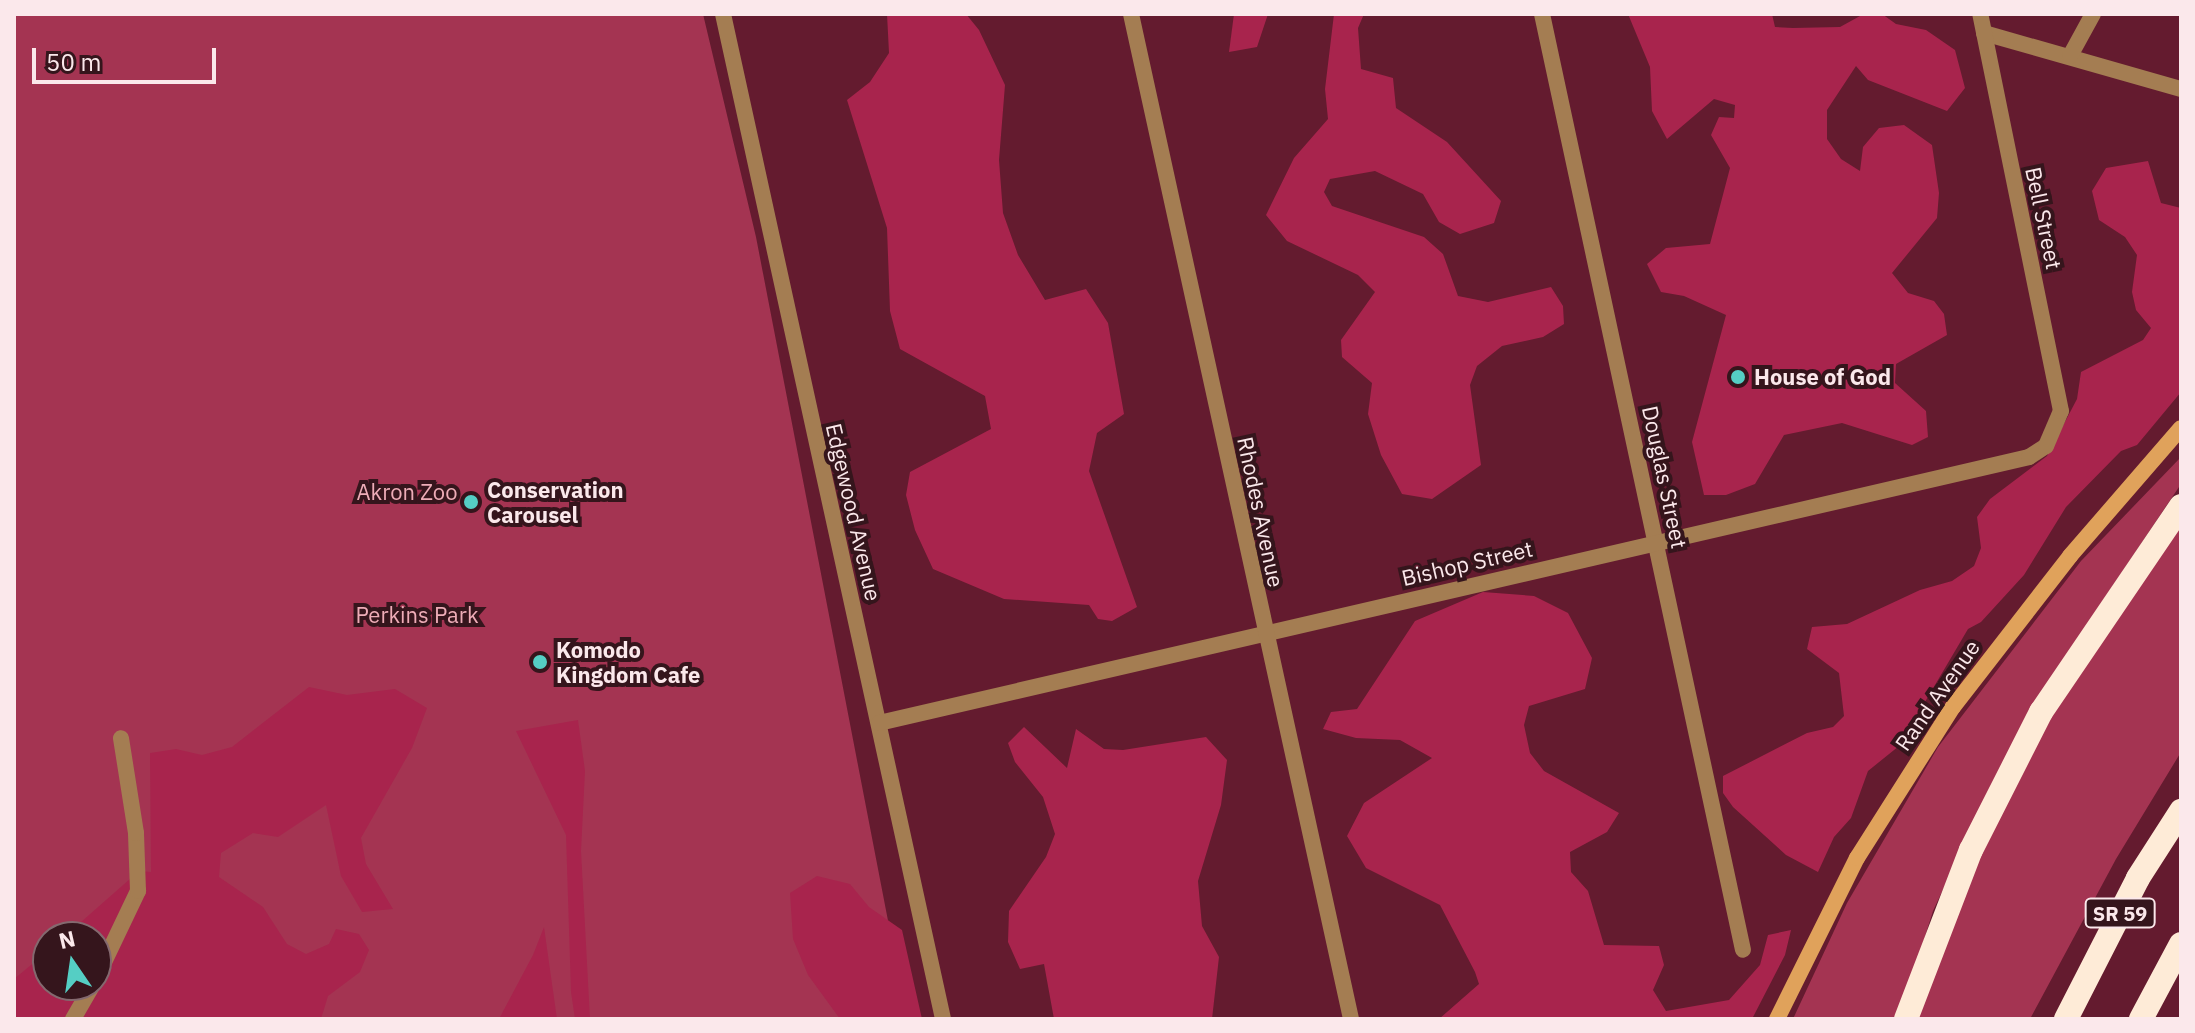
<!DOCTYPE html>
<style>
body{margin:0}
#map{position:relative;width:2195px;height:1033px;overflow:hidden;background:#641b2f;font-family:"IBM Plex Sans",sans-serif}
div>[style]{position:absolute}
.green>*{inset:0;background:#a43452}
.forest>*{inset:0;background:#a8244d}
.minor>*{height:16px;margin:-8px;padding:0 8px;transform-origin:8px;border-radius:8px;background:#a47d52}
.tertiary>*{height:16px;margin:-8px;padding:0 8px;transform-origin:8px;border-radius:8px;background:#a47d52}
.secondary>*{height:16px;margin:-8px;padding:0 8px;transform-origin:8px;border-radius:8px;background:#e0a25b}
.motorway>*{height:24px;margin:-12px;padding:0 12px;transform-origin:12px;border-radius:12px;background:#feebd7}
.dots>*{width:22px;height:22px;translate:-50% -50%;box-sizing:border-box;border:4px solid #35151c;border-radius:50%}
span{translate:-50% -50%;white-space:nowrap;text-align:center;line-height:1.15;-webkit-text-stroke:8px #35151c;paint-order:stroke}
.shield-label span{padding:2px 6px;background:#35151c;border:2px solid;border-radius:6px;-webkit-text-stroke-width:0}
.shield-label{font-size:20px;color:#fbe8eb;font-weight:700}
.street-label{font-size:22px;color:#fbe8eb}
.poi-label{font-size:22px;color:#fbe8eb;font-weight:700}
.left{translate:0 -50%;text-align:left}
.park-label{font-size:22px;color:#eeacb7}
.frame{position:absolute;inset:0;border:16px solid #fbe8eb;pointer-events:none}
.north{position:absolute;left:32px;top:921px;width:80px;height:80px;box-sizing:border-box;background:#35151c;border:2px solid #84696f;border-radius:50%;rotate:347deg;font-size:22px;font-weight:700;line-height:32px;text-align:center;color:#fbe8eb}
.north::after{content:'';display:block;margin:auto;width:28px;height:36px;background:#55cec4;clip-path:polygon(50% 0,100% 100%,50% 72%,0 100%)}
.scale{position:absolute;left:32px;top:48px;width:184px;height:36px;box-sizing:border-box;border:4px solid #fbe8eb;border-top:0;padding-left:10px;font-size:24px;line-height:28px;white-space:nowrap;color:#fbe8eb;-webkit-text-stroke:6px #35151c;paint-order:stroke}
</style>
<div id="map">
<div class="green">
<i style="clip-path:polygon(evenodd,14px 14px,703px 14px,756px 237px,907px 1019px,14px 1019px,14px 14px,48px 937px,96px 937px,96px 985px,48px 985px,48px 937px)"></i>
<i style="clip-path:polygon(2181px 457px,2181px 484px,2057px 669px,1960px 853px,1933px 911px,1899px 1019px,1793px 1019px,1847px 903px,1938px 747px,2081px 561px)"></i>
<i style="clip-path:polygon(2181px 523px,2181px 752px,2116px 859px,2030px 1019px,1916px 1019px,1965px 882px,2072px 678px)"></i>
</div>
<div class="forest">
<i style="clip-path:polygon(887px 14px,966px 14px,979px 30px,1005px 85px,999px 160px,1003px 213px,1018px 255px,1045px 300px,1086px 289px,1108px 323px,1124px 414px,1097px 433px,1089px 471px,1137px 607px,1112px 621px,1098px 619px,1089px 605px,1004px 599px,933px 569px,915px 530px,906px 495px,910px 472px,991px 429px,985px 396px,900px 349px,890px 311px,887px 228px,847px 100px,870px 82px,889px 53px)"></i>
<i style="clip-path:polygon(1234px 14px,1268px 14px,1257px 47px,1229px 52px)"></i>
<i style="clip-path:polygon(1334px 14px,1364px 14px,1358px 28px,1361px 69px,1393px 78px,1396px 108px,1447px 142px,1501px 201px,1494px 223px,1460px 234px,1439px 222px,1423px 194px,1375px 171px,1330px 179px,1324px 192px,1332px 206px,1424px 237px,1443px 254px,1458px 296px,1488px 302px,1551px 287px,1563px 306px,1564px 324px,1543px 337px,1502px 346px,1477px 366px,1470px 385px,1481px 465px,1432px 499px,1402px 494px,1381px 455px,1368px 414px,1372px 383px,1342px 357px,1341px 340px,1375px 292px,1358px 275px,1287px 241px,1266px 215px,1294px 158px,1328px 119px,1325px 89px)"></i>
<i style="clip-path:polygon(1628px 14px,1772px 14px,1775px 27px,1793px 28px,1840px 27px,1860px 16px,1882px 14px,1896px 24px,1926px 30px,1955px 50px,1965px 88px,1947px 111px,1868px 80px,1856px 66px,1827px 110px,1827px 139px,1841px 159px,1860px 171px,1863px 147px,1879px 128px,1904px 125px,1932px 145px,1939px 193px,1937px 218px,1892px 273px,1908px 293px,1934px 301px,1944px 314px,1947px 335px,1896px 364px,1895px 383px,1926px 411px,1928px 437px,1912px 445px,1842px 423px,1784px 435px,1755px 484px,1726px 495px,1704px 495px,1692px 442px,1726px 315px,1684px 296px,1661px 292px,1647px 264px,1666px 248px,1710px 244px,1730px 168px,1711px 135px,1719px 117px,1734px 118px,1735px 105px,1714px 99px,1667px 139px,1652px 111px,1650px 67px)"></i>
<i style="clip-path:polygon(2148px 161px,2161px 203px,2181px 208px,2181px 392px,2137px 445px,2121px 451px,2066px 507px,2024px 575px,1981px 622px,1968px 629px,1899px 746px,1868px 771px,1851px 818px,1834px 837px,1818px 872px,1786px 855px,1733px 807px,1723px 793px,1723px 776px,1807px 733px,1833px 727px,1844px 716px,1839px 673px,1807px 649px,1812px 627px,1847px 624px,1920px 590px,1952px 581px,1974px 566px,1981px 548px,1977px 517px,1990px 499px,2047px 456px,2077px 399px,2081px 372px,2143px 340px,2151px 328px,2136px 310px,2132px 292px,2137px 255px,2125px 237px,2099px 220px,2092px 191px,2106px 168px)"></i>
<i style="clip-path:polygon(1483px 592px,1534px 596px,1568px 613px,1592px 658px,1585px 689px,1529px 706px,1524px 725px,1530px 753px,1544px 771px,1619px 813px,1607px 832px,1570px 852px,1571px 872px,1588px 891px,1604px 945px,1659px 946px,1664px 965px,1653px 990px,1666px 1011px,1729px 1000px,1760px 965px,1768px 935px,1791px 930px,1785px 955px,1752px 1019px,1439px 1019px,1479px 984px,1475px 972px,1440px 905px,1366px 868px,1347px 836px,1364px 803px,1432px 758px,1400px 740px,1356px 738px,1323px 729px,1331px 712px,1357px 709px,1415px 621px)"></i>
<i style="clip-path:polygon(309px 687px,347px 695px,395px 689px,427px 708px,412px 748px,361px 838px,366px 864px,393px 909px,362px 912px,341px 876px,326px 805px,278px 837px,253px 833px,221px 853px,219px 877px,263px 907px,287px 944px,306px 954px,329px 944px,336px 929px,359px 934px,369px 950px,360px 972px,328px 996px,321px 1019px,14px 1019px,14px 979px,48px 951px,48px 985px,96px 985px,96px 937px,64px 937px,139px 871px,151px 872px,150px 753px,176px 749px,202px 755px,232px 747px)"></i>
<i style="clip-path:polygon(578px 720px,585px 771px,581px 851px,590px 1019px,575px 1019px,571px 992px,566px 835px,516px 731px)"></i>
<i style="clip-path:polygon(1024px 727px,1067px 768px,1076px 729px,1104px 749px,1123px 750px,1206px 737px,1227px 760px,1221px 805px,1198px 881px,1202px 926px,1219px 957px,1212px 1019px,1054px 1019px,1044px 964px,1020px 969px,1008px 942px,1009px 911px,1046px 857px,1055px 834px,1043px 797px,1015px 762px,1008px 743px)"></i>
<i style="clip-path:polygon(817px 876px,850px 884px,869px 907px,902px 930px,922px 1019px,840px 1019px,808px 975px,793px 939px,790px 893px)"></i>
<i style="clip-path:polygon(544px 927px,557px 1019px,499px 1019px,533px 955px)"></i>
</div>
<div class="minor">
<i style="left:723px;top:14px;width:1029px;rotate:77.65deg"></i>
<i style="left:1542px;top:14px;width:957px;rotate:77.88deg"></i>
<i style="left:1984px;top:33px;width:205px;rotate:15.9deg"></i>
<i style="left:2070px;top:56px;width:48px;rotate:-61.3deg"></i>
<i style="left:879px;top:723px;width:1180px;rotate:-13.02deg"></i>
<i style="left:2029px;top:457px;width:20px;rotate:-33deg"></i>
<i style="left:2046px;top:446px;width:38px;rotate:-67deg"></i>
<i style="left:2061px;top:411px;width:405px;rotate:-101.5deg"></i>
<i style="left:96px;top:979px;width:98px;rotate:-64.5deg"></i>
<i style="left:138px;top:891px;width:58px;rotate:-92deg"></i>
<i style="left:136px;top:833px;width:96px;rotate:-99deg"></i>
<i style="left:73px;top:1019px;width:39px;rotate:-60deg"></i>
</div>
<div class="tertiary">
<i style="left:1131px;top:14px;width:1029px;rotate:77.65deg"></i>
</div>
<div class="secondary">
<i style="left:1777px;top:1019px;width:180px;rotate:-63.6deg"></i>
<i style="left:1857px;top:858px;width:179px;rotate:-57.6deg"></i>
<i style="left:1953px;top:707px;width:191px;rotate:-52.2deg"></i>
<i style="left:2070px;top:556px;width:169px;rotate:-49.1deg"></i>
</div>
<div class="motorway">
<i style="left:1906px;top:1019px;width:181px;rotate:-69deg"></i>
<i style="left:1971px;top:850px;width:155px;rotate:-63.1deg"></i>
<i style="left:2041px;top:712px;width:249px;rotate:-55.8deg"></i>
<i style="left:2066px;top:1019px;width:158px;rotate:-62.9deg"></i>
<i style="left:2138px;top:878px;width:80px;rotate:-57.3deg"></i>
<i style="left:2141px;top:1019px;width:85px;rotate:-61.9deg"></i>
</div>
<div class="dots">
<i style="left:1738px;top:377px;background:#55cec4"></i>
<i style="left:471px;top:502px;background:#55cec4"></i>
<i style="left:540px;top:662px;background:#55cec4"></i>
</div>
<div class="shield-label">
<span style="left:2120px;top:913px">SR 59</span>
</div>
<div class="street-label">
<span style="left:2044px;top:218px;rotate:78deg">Bell Street</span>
<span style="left:1665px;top:477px;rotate:78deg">Douglas Street</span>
<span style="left:854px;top:512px;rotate:77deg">Edgewood Avenue</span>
<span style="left:1261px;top:512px;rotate:78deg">Rhodes Avenue</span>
<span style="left:1467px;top:563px;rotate:-13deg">Bishop Street</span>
<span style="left:1937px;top:695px;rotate:-55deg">Rand Avenue</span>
</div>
<div class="poi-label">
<span class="left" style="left:1754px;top:377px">House of God</span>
<span class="left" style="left:487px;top:502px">Conservation<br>Carousel</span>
<span class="left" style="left:556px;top:662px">Komodo<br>Kingdom Cafe</span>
</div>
<div class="park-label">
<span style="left:407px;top:492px">Akron Zoo</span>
<span style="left:417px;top:615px">Perkins Park</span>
</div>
<div class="frame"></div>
<div class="north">N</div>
<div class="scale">50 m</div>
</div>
